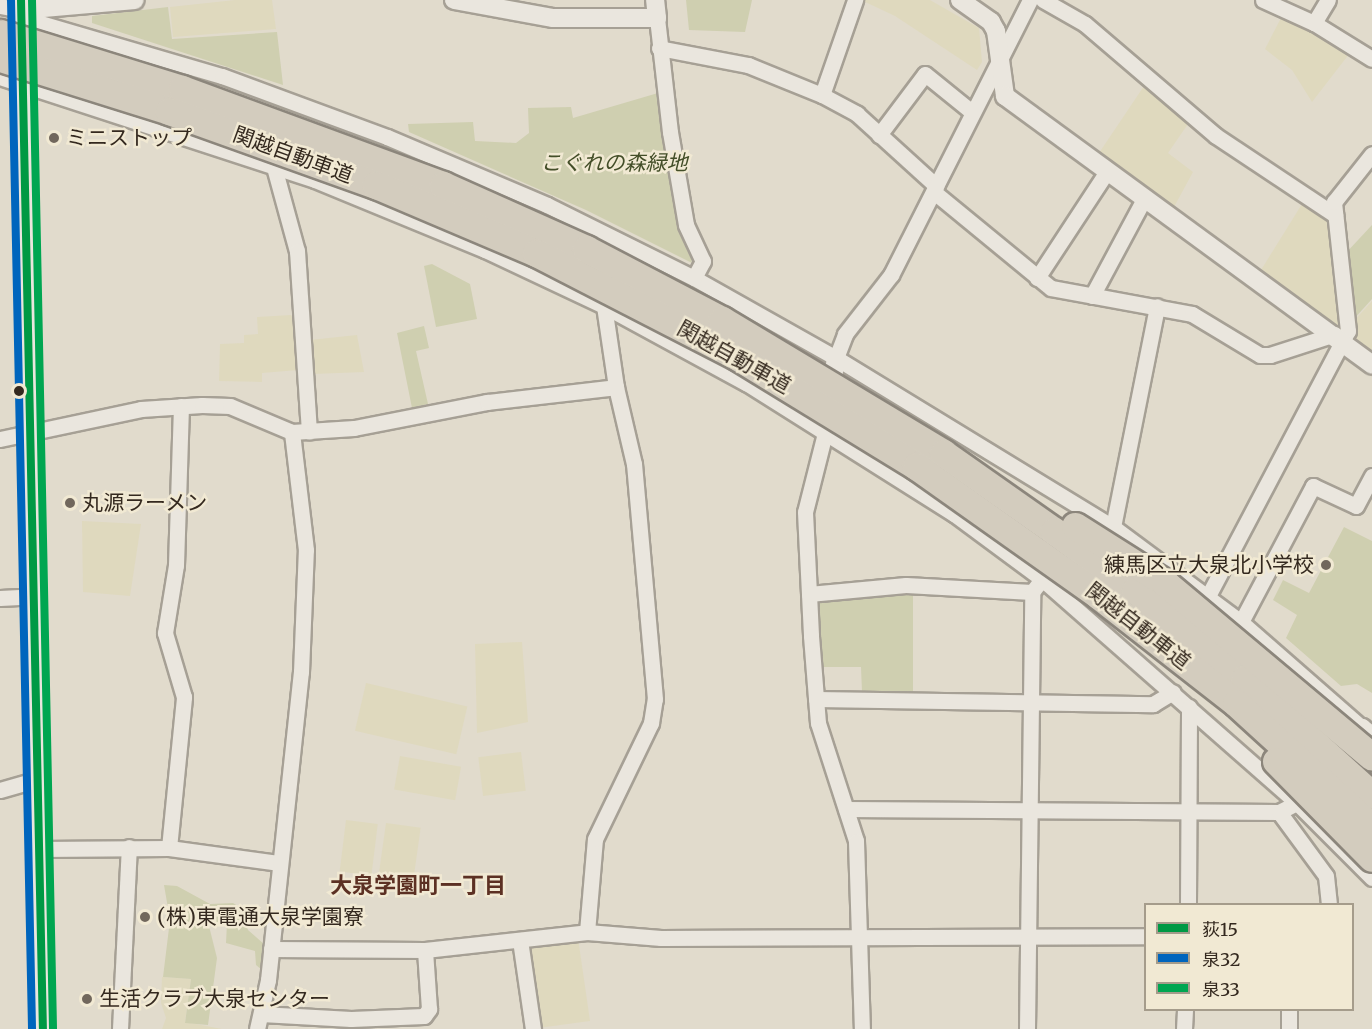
<!DOCTYPE html>
<meta charset="utf-8">
<style>
body{margin:0}
#map{position:relative;width:1372px;height:1029px;overflow:hidden;background:#e1dbcc;font-family:Merriweather,"Noto Sans JP",serif}
div>[style]{position:absolute}
.farmland>*{inset:0;background:#dfd9be;transform-origin:0 0}
.green>*{inset:0;background:#cfcfb0}
.roads{filter:drop-shadow(2px 0 #a6a095) drop-shadow(-2px 0 #a6a095) drop-shadow(0 2px #a6a095) drop-shadow(0 -2px #a6a095)}
.minor>*{height:15px;margin:-7.5px;padding:0 7.5px;transform-origin:7.5px;border-radius:7.5px;background:#eae6de}
.tertiary>*{height:18px;margin:-9px;padding:0 9px;transform-origin:9px;border-radius:9px;background:#eae6de}
.bridges{filter:drop-shadow(2px 0 #8c867c) drop-shadow(-2px 0 #8c867c) drop-shadow(0 2px #8c867c) drop-shadow(0 -2px #8c867c)}
.motorway-bridge>*{height:27px;margin:-13.5px;padding:0 13.5px;transform-origin:13.5px;border-radius:13.5px;background:#d3ccbe}
.bus-1>*{height:8px;margin:-4px;padding:0 4px;transform-origin:4px;border-radius:4px;background:#094}
.bus-2>*{height:8px;margin:-4px;padding:0 4px;transform-origin:4px;border-radius:4px;background:#0065bd}
.bus-3>*{height:8px;margin:-4px;padding:0 4px;transform-origin:4px;border-radius:4px;background:#00a651}
.dots>*{width:16px;height:16px;translate:-50% -50%;box-sizing:border-box;border:3px solid #f1e9d3;border-radius:50%}
span{translate:-50% -50%;white-space:nowrap;text-align:center;line-height:1.15;-webkit-text-stroke:5px #f1e9d3;paint-order:stroke}
.poi-label{font-size:21px;color:#34291f}
.left{translate:0 -50%;text-align:left}
.right{translate:-100% -50%;text-align:right}
.street-label{font-size:21px;color:#34291f}
.park-label{font-size:21px;color:#434e28;font-style:italic}
.neighbourhood-label{font-size:22px;color:#5c3023;font-weight:700}
.legend{position:absolute;left:1144px;top:903px;width:210px;height:108px;box-sizing:border-box;background:#f1e9d3;border:2px solid #a59c8b;margin:0;padding:8px 10px;list-style:none;font-size:18px;color:#34291f}
.legend li{display:flex;align-items:center;gap:12px;height:30px}
.legend b{width:30px;border:2px solid #a59c8b}
</style>
<div id="map">
<div class="farmland">
<i style="clip-path:polygon(235px 0,272px 0,276px 29px,173px 37px,170px 7px)"></i>
<i style="clip-path:polygon(861px 0,930px 0,979px 28px,982px 62px,977px 70px,895px 16px)"></i>
<i style="clip-path:polygon(1282px 16px,1353px 49px,1312px 102px,1292px 70px,1265px 49px)"></i>
<i style="clip-path:polygon(1144px 86px,1190px 121px,1168px 153px,1193px 172px,1174px 207px,1099px 153px)"></i>
<i style="clip-path:polygon(1302px 204px,1330px 223px,1341px 328px,1261px 270px)"></i>
<i style="clip-path:polygon(1372px 301px,1372px 354px,1354px 339px,1353px 322px)"></i>
<i style="clip-path:polygon(291px 315px,295px 320px,298px 370px,262px 373px,262px 382px,219px 381px,220px 344px,244px 343px,244px 335px,258px 334px,257px 317px)"></i>
<i style="clip-path:polygon(357px 335px,364px 372px,312px 374px,310px 340px)"></i>
<i style="clip-path:polygon(82px 521px,141px 524px,130px 596px,83px 592px)"></i>
<i style="clip-path:polygon(522px 642px,528px 722px,477px 733px,475px 644px)"></i>
<i style="left:366px;top:683px;width:104px;height:49px;rotate:13deg"></i>
<i style="left:521px;top:752px;width:39px;height:43px;rotate:83deg"></i>
<i style="left:400px;top:756px;width:62px;height:34px;rotate:10deg"></i>
<i style="left:346px;top:820px;width:32px;height:52px;rotate:7deg"></i>
<i style="left:386px;top:823px;width:35px;height:52px;rotate:8deg"></i>
<i style="clip-path:polygon(578px 938px,590px 1021px,538px 1028px,527px 950px,531px 945px)"></i>
<i style="clip-path:polygon(162px 977px,191px 979px,185px 1022px,222px 1029px,162px 1029px,166px 1018px,161px 1003px)"></i>
</div>
<div class="green">
<i style="clip-path:polygon(686px 0,752px 0,745px 32px,689px 30px)"></i>
<i style="clip-path:polygon(168px 7px,172px 39px,277px 32px,283px 85px,92px 23px,92px 16px)"></i>
<i style="clip-path:polygon(658px 93px,692px 263px,586px 210px,409px 132px,408px 124px,473px 122px,475px 141px,516px 143px,529px 133px,528px 108px,571px 107px,573px 118px)"></i>
<i style="clip-path:polygon(1372px 225px,1372px 299px,1353px 320px,1345px 254px)"></i>
<i style="clip-path:polygon(432px 264px,470px 284px,477px 319px,436px 327px,424px 266px)"></i>
<i style="clip-path:polygon(424px 326px,429px 348px,416px 351px,428px 404px,412px 408px,397px 333px)"></i>
<i style="clip-path:polygon(1344px 527px,1372px 541px,1372px 693px,1357px 684px,1341px 686px,1286px 638px,1297px 615px,1273px 600px,1283px 580px,1309px 593px)"></i>
<i style="clip-path:polygon(861px 592px,913px 592px,913px 692px,862px 692px,861px 667px,823px 667px,817px 602px,821px 596px)"></i>
<i style="clip-path:polygon(164px 885px,177px 886px,210px 904px,233px 903px,241px 908px,248px 930px,265px 945px,262px 970px,256px 965px,255px 951px,226px 943px,227px 923px,208px 922px,217px 958px,208px 1025px,185px 1023px,191px 979px,163px 977px,170px 920px)"></i>
</div>
<div class="roads">
<div class="minor">
<i style="left:1043px;top:0;width:48px;rotate:29.7deg"></i>
<i style="left:1085px;top:24px;width:172px;rotate:40.5deg"></i>
<i style="left:1216px;top:136px;width:143px;rotate:33.6deg"></i>
<i style="left:1263px;top:0;width:56px;rotate:24.3deg"></i>
<i style="left:1314px;top:23px;width:68px;rotate:31.8deg"></i>
<i style="left:0;top:6px;width:21px;rotate:11deg"></i>
<i style="left:21px;top:10px;width:13px;rotate:48deg"></i>
<i style="left:30px;top:20px;width:200px;rotate:16.3deg"></i>
<i style="left:222px;top:76px;width:176px;rotate:20.3deg"></i>
<i style="left:387px;top:137px;width:174px;rotate:23deg"></i>
<i style="left:547px;top:205px;width:164px;rotate:26.4deg"></i>
<i style="left:694px;top:278px;width:163px;rotate:29.4deg"></i>
<i style="left:836px;top:358px;width:324px;rotate:31.4deg"></i>
<i style="left:1113px;top:527px;width:159px;rotate:36.6deg"></i>
<i style="left:1241px;top:622px;width:161px;rotate:41.2deg"></i>
<i style="left:657px;top:18px;width:115px;rotate:83.5deg"></i>
<i style="left:670px;top:132px;width:94px;rotate:80.2deg"></i>
<i style="left:686px;top:225px;width:40px;rotate:65deg"></i>
<i style="left:703px;top:261px;width:19px;rotate:118deg"></i>
<i style="left:1314px;top:23px;width:27px;rotate:-59deg"></i>
<i style="left:659px;top:48px;width:91px;rotate:10.8deg"></i>
<i style="left:748px;top:65px;width:80px;rotate:22.1deg"></i>
<i style="left:822px;top:95px;width:40px;rotate:28deg"></i>
<i style="left:857px;top:114px;width:107px;rotate:42.3deg"></i>
<i style="left:0;top:77px;width:331px;rotate:18.1deg"></i>
<i style="left:315px;top:180px;width:184px;rotate:22.4deg"></i>
<i style="left:485px;top:250px;width:132px;rotate:25.2deg"></i>
<i style="left:604px;top:306px;width:162px;rotate:28.5deg"></i>
<i style="left:746px;top:383px;width:246px;rotate:32.2deg"></i>
<i style="left:954px;top:514px;width:109px;rotate:36.5deg"></i>
<i style="left:1042px;top:579px;width:339px;rotate:41.3deg"></i>
<i style="left:1297px;top:803px;width:106px;rotate:45deg"></i>
<i style="left:822px;top:95px;width:101px;rotate:-70.8deg"></i>
<i style="left:879px;top:135px;width:76px;rotate:-53deg"></i>
<i style="left:925px;top:74px;width:60px;rotate:39deg"></i>
<i style="left:274px;top:167px;width:87px;rotate:74.7deg"></i>
<i style="left:297px;top:251px;width:181px;rotate:86.2deg"></i>
<i style="left:934px;top:192px;width:151px;rotate:39.4deg"></i>
<i style="left:1051px;top:288px;width:143px;rotate:10.4deg"></i>
<i style="left:1192px;top:314px;width:79px;rotate:31.1deg"></i>
<i style="left:1260px;top:355px;width:10px"></i>
<i style="left:1270px;top:355px;width:68px;rotate:-17.9deg"></i>
<i style="left:1037px;top:278px;width:129px;rotate:-56.7deg"></i>
<i style="left:1092px;top:296px;width:112px;rotate:-61.8deg"></i>
<i style="left:836px;top:358px;width:26px;rotate:-69deg"></i>
<i style="left:845px;top:334px;width:75px;rotate:-52.1deg"></i>
<i style="left:891px;top:275px;width:308px;rotate:-63.2deg"></i>
<i style="left:825px;top:433px;width:81px;rotate:104.2deg"></i>
<i style="left:805px;top:512px;width:124px;rotate:87.2deg"></i>
<i style="left:811px;top:636px;width:87px;rotate:85.4deg"></i>
<i style="left:818px;top:723px;width:124px;rotate:72.1deg"></i>
<i style="left:856px;top:841px;width:188px;rotate:88.2deg"></i>
<i style="left:0;top:439px;width:144px;rotate:-12deg"></i>
<i style="left:141px;top:409px;width:61px;rotate:-3.8deg"></i>
<i style="left:202px;top:405px;width:28px;rotate:2deg"></i>
<i style="left:230px;top:406px;width:67px;rotate:22.8deg"></i>
<i style="left:292px;top:432px;width:62px;rotate:-3.7deg"></i>
<i style="left:354px;top:428px;width:136px;rotate:-11.1deg"></i>
<i style="left:487px;top:402px;width:130px;rotate:-6.6deg"></i>
<i style="left:1113px;top:527px;width:225px;rotate:-78.7deg"></i>
<i style="left:809px;top:594px;width:97px;rotate:-5.3deg"></i>
<i style="left:906px;top:585px;width:126px;rotate:3.2deg"></i>
<i style="left:1208px;top:596px;width:300px;rotate:-62.2deg"></i>
<i style="left:1348px;top:331px;width:130px;rotate:-96.2deg"></i>
<i style="left:1334px;top:202px;width:61px;rotate:-51.6deg"></i>
<i style="left:0;top:598px;width:34px;rotate:-3deg"></i>
<i style="left:1241px;top:622px;width:154px;rotate:-62.1deg"></i>
<i style="left:1313px;top:486px;width:47px;rotate:24.9deg"></i>
<i style="left:1356px;top:506px;width:34px;rotate:-62deg"></i>
<i style="left:816px;top:699px;width:337px;rotate:0.9deg"></i>
<i style="left:1153px;top:704px;width:23px;rotate:-31deg"></i>
<i style="left:0;top:790px;width:40px;rotate:-16deg"></i>
<i style="left:846px;top:809px;width:433px;rotate:0.4deg"></i>
<i style="left:1279px;top:812px;width:20px;rotate:-27deg"></i>
<i style="left:1279px;top:812px;width:79px;rotate:53.7deg"></i>
<i style="left:1326px;top:876px;width:28px;rotate:84deg"></i>
<i style="left:169px;top:848px;width:152px;rotate:-84.3deg"></i>
<i style="left:184px;top:697px;width:67px;rotate:-106.5deg"></i>
<i style="left:165px;top:633px;width:69px;rotate:-80.8deg"></i>
<i style="left:176px;top:565px;width:159px;rotate:-88.2deg"></i>
<i style="left:40px;top:849px;width:129px;rotate:-0.4deg"></i>
<i style="left:169px;top:848px;width:110px;rotate:7.8deg"></i>
<i style="left:1188px;top:904px;width:197px;rotate:-89.7deg"></i>
<i style="left:587px;top:932px;width:93px;rotate:-85.1deg"></i>
<i style="left:595px;top:839px;width:129px;rotate:-64.2deg"></i>
<i style="left:651px;top:723px;width:24px;rotate:-81deg"></i>
<i style="left:655px;top:699px;width:236px;rotate:-95.1deg"></i>
<i style="left:634px;top:464px;width:79px;rotate:-103.2deg"></i>
<i style="left:616px;top:387px;width:82px;rotate:-98.4deg"></i>
<i style="left:520px;top:940px;width:90px;rotate:81.7deg"></i>
<i style="left:271px;top:949px;width:154px;rotate:0.4deg"></i>
<i style="left:425px;top:950px;width:163px;rotate:-6.3deg"></i>
<i style="left:587px;top:932px;width:74px;rotate:4.6deg"></i>
<i style="left:661px;top:938px;width:485px;rotate:-0.2deg"></i>
<i style="left:1289px;top:1010px;width:19px;rotate:90deg"></i>
<i style="left:261px;top:1014px;width:90px;rotate:3.2deg"></i>
<i style="left:351px;top:1019px;width:73px;rotate:-2.4deg"></i>
<i style="left:424px;top:1016px;width:9px;rotate:-54deg"></i>
<i style="left:429px;top:1009px;width:59px;rotate:-93.9deg"></i>
<i style="left:120px;top:1029px;width:182px;rotate:-87.2deg"></i>
<i style="left:257px;top:1029px;width:50px;rotate:-77.3deg"></i>
<i style="left:268px;top:980px;width:310px;rotate:-83.9deg"></i>
<i style="left:301px;top:672px;width:122px;rotate:-87.7deg"></i>
<i style="left:306px;top:550px;width:119px;rotate:-96.8deg"></i>
<i style="left:1027px;top:1029px;width:437px;rotate:-89.3deg"></i>
<i style="left:1032px;top:592px;width:16px;rotate:-52deg"></i>
<i style="left:1184px;top:1029px;width:19px;rotate:-87deg"></i>
</div>
<div class="tertiary">
<i style="left:21px;top:0;width:1029px;rotate:88.78deg"></i>
<i style="left:454px;top:0;width:101px;rotate:10.3deg"></i>
<i style="left:553px;top:18px;width:104px"></i>
<i style="left:657px;top:18px;width:18px;rotate:-96deg"></i>
<i style="left:960px;top:0;width:38px;rotate:35deg"></i>
<i style="left:991px;top:22px;width:10px;rotate:61deg"></i>
<i style="left:996px;top:31px;width:66px;rotate:82.1deg"></i>
<i style="left:1005px;top:96px;width:455px;rotate:36.2deg"></i>
<i style="left:21px;top:10px;width:114px;rotate:-5deg"></i>
<i style="left:825px;top:433px;width:76px;rotate:-81.7deg"></i>
<i style="left:1344px;top:748px;width:27px;rotate:-48deg"></i>
<i style="left:1362px;top:728px;width:13px;rotate:39deg"></i>
</div>
</div>
<div class="bridges">
<div class="motorway-bridge">
<i style="left:0;top:33px;width:190px;rotate:17.1deg"></i>
<i style="left:182px;top:89px;width:278px;rotate:20.2deg"></i>
<i style="left:443px;top:185px;width:157px;rotate:24.1deg"></i>
<i style="left:586px;top:249px;width:153px;rotate:27.6deg"></i>
<i style="left:722px;top:320px;width:258px;rotate:31deg"></i>
<i style="left:943px;top:453px;width:136px;rotate:35.1deg"></i>
<i style="left:1054px;top:531px;width:100px;rotate:36.1deg"></i>
<i style="left:1135px;top:590px;width:141px;rotate:39.2deg"></i>
<i style="left:1244px;top:679px;width:173px;rotate:42.2deg"></i>
<i style="left:0;top:58px;width:177px;rotate:17.4deg"></i>
<i style="left:169px;top:111px;width:220px;rotate:19.7deg"></i>
<i style="left:376px;top:185px;width:174px;rotate:23deg"></i>
<i style="left:536px;top:253px;width:227px;rotate:27.2deg"></i>
<i style="left:738px;top:357px;width:209px;rotate:31.5deg"></i>
<i style="left:916px;top:466px;width:223px;rotate:35.3deg"></i>
<i style="left:1098px;top:595px;width:175px;rotate:38deg"></i>
<i style="left:1236px;top:703px;width:184px;rotate:42.4deg"></i>
<i style="left:1075px;top:526px;width:107px;rotate:32.3deg"></i>
<i style="left:1165px;top:583px;width:270px;rotate:40deg"></i>
<i style="left:1276px;top:761px;width:136px;rotate:45.3deg"></i>
</div>
</div>
<div class="bus-1">
<i style="left:21px;top:0;width:1029px;rotate:88.78deg"></i>
</div>
<div class="bus-2">
<i style="left:11px;top:0;width:1029px;rotate:88.83deg"></i>
</div>
<div class="bus-3">
<i style="left:32px;top:0;width:1029px;rotate:88.83deg"></i>
</div>
<div class="dots">
<i style="left:54px;top:138px;background:#71675c"></i>
<i style="left:19px;top:391px;background:#34291f"></i>
<i style="left:70px;top:503px;background:#71675c"></i>
<i style="left:1326px;top:565px;background:#71675c"></i>
<i style="left:145px;top:917px;background:#71675c"></i>
<i style="left:87px;top:999px;background:#71675c"></i>
</div>
<div class="poi-label">
<span class="left" style="left:66px;top:138px">ミニストップ</span>
<span class="left" style="left:82px;top:503px">丸源ラーメン</span>
<span class="right" style="left:1314px;top:565px">練馬区立大泉北小学校</span>
<span class="left" style="left:157px;top:917px">(株)東電通大泉学園寮</span>
<span class="left" style="left:99px;top:999px">生活クラブ大泉センター</span>
</div>
<div class="street-label">
<span style="left:293px;top:155px;rotate:20deg">関越自動車道</span>
<span style="left:734px;top:357px;rotate:29deg">関越自動車道</span>
<span style="left:1138px;top:626px;rotate:38deg">関越自動車道</span>
</div>
<div class="park-label">
<span style="left:614px;top:163px">こぐれの森緑地</span>
</div>
<div class="neighbourhood-label">
<span style="left:418px;top:886px">大泉学園町一丁目</span>
</div>
<ul class="legend">
<li><b style="height:8px;background:#094"></b>荻15</li>
<li><b style="height:8px;background:#0065bd"></b>泉32</li>
<li><b style="height:8px;background:#00a651"></b>泉33</li>
</ul>
</div>
